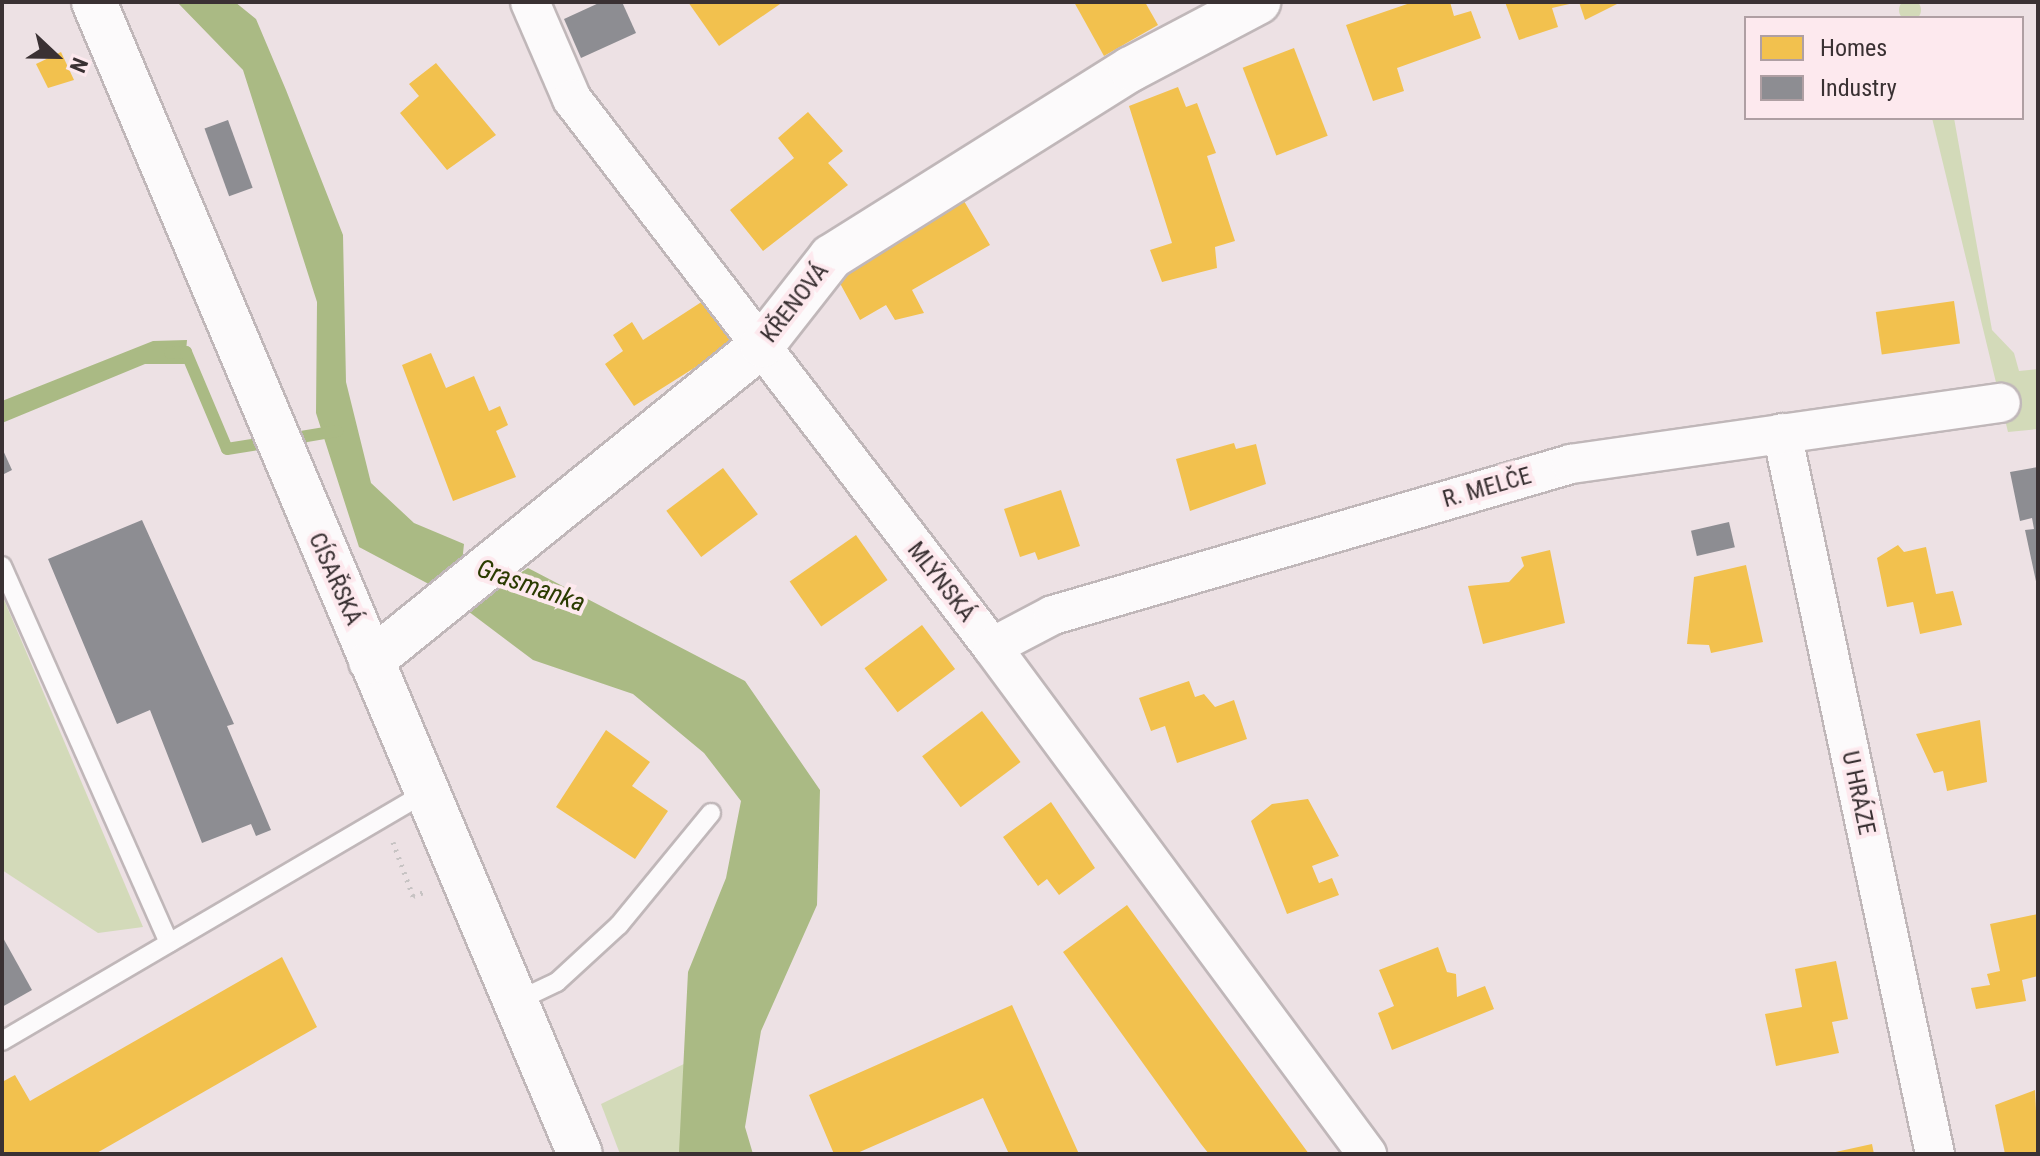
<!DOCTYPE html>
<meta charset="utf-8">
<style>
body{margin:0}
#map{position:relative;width:2040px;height:1156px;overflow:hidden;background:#ede1e4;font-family:"Roboto Condensed",sans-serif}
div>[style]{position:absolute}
.green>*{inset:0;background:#d3dab9}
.round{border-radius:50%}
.water>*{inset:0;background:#aaba84}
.homes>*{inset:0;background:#f2c14e;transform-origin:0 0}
.industry>*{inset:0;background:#8d8d92;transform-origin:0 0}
.stream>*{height:12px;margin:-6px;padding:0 6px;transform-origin:6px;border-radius:6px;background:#aaba84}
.path>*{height:5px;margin-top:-2.5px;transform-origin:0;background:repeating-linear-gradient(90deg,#c7c3c3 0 2px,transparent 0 8px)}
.roads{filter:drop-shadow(2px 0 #c0b7b9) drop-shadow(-2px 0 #c0b7b9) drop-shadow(0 2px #c0b7b9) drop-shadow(0 -2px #c0b7b9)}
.service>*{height:18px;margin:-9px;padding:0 9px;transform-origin:9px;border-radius:9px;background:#fcfafb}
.minor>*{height:38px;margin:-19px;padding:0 19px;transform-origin:19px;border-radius:19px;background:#fcfafb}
.tertiary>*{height:44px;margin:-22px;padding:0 22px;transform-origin:22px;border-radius:22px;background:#fcfafb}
span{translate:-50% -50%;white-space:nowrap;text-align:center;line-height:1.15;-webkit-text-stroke:8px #fde9ee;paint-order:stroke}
.street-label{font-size:24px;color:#3a3133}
.water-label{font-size:26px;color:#2b3b00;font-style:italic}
.frame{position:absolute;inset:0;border:4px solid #3a3133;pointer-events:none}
.legend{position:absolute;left:1744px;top:16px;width:280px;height:104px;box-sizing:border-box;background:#fde9ee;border:2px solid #af9fa3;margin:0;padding:10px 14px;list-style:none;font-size:24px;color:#3a3133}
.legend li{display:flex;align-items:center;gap:16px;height:40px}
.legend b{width:40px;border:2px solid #af9fa3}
.north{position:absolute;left:16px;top:16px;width:80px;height:80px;-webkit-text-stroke:6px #fde9ee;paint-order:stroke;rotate:112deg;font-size:22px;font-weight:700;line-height:32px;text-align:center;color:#3a3133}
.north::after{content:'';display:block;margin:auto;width:28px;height:36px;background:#3a3133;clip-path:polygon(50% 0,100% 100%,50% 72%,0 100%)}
</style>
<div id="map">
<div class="green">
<i class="round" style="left:1899px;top:-1px;width:22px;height:22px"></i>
<i style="clip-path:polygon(1932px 118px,1954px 118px,1992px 330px,2014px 353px,2019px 371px,2038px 369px,2038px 429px,2008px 432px)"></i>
<i style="clip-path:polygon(2px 595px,143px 927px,98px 933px,2px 870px)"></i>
<i style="clip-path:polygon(688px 1062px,680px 1154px,620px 1154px,601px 1104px)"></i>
</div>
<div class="water">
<i style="clip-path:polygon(177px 2px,235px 2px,256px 19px,286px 90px,343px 235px,346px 382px,371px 483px,414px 523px,464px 544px,461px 572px,500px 586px,528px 568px,745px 681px,820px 790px,817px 905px,761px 1031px,745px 1127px,753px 1154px,679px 1152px,688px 972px,726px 878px,741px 801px,704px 753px,633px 694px,533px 660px,440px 590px,359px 547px,316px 413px,317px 302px,243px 70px)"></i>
<i style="clip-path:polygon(187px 340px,185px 364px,145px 364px,2px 423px,2px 401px,153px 341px)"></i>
</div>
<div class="homes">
<i style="clip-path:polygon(688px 2px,783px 2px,719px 46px)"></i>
<i style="clip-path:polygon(1074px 2px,1145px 2px,1158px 25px,1104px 56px)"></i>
<i style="clip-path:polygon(1413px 2px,1450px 2px,1454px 16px,1471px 11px,1481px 38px,1397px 68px,1404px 91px,1373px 101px,1346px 25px)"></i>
<i style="clip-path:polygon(1505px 2px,1578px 2px,1552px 8px,1558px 27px,1519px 40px)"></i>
<i style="clip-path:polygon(1579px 2px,1621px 2px,1585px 20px)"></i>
<i style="left:1294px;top:48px;width:94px;height:55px;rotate:69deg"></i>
<i style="clip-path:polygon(61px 52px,74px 80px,48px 88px,36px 64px)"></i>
<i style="clip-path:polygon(436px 63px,496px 135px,447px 170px,400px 113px,419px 96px,409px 84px)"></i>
<i style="clip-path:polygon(1178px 87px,1186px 107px,1197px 103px,1216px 153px,1207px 156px,1235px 241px,1215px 247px,1217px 268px,1162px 282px,1150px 250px,1172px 243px,1129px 106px)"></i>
<i style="clip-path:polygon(808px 112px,843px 151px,828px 163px,848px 185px,763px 251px,730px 210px,794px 158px,778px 138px)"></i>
<i style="clip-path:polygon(964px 201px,990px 245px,912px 290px,924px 313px,895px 320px,886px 305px,860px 320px,836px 276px)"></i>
<i style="clip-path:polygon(703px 301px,732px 344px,634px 406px,605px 364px,623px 351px,613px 335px,632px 322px,643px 340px)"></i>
<i style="left:1954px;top:301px;width:43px;height:79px;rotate:82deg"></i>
<i style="clip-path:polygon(431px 353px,446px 388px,474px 376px,489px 411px,500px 406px,508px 425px,496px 431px,516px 477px,453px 501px,402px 365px)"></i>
<i style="clip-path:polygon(1234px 443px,1236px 449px,1256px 444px,1266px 484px,1190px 511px,1176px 459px)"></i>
<i style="left:723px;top:468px;width:58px;height:71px;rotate:53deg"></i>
<i style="clip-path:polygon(1061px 490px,1080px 546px,1038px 560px,1035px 552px,1020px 557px,1004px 509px)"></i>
<i style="left:856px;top:535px;width:55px;height:81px;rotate:55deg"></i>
<i style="clip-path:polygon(1898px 545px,1904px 552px,1926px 547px,1936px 594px,1953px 591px,1962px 625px,1920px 634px,1913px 602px,1887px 607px,1877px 558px)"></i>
<i style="clip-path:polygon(1550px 550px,1565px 623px,1483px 644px,1468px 586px,1509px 582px,1524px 566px,1521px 557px)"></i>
<i style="clip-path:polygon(1746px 565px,1763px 642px,1711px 653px,1709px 645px,1687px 644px,1694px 577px)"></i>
<i style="left:922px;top:625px;width:55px;height:72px;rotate:53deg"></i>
<i style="clip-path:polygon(1189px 681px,1195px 697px,1204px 694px,1215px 707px,1234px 700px,1247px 739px,1177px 763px,1165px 726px,1151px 731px,1139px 698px)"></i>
<i style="left:982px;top:711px;width:64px;height:75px;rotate:53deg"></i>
<i style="clip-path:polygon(1980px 720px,1987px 782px,1947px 791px,1943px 771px,1934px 773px,1916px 734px)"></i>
<i style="clip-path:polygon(606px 730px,650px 762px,632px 786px,668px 811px,635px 859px,556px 807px)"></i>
<i style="clip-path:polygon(1308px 799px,1339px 856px,1312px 866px,1319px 883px,1332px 878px,1339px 895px,1287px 914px,1251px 821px,1272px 804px)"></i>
<i style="clip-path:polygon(1051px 802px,1095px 868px,1059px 895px,1047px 879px,1038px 886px,1003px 837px)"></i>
<i style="clip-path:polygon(1127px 905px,1183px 982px,1309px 1154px,1209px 1154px,1201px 1144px,1063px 952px)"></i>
<i style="clip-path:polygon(2038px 914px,2038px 976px,2022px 980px,2026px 1001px,1976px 1009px,1971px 988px,1990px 985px,1987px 974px,2000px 971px,1990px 924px)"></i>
<i style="clip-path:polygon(1438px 947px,1447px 972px,1456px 974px,1457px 997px,1485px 986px,1494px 1009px,1392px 1050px,1378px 1013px,1394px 1006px,1379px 970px)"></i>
<i style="clip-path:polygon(282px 957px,317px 1027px,95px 1154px,2px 1154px,2px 1082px,15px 1075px,30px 1101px)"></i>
<i style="clip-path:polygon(1836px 961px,1848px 1019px,1832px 1022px,1839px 1053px,1776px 1066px,1765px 1014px,1802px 1007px,1795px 969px)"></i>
<i style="clip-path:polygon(1012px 1005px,1079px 1154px,1009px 1154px,983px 1098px,855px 1154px,834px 1154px,809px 1095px)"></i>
<i style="clip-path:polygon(2035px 1090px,2038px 1154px,2005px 1154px,1995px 1105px)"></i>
<i style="clip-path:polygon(1872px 1144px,1874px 1154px,1831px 1154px,1831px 1153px)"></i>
</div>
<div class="industry">
<i style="clip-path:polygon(601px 2px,622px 2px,636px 33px,581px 58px,564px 19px)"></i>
<i style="left:228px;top:120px;width:72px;height:25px;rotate:70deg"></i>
<i style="clip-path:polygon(2px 448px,12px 470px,2px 475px)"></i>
<i style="clip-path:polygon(2038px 467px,2038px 586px,2037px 586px,2025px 530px,2034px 529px,2032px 518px,2020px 521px,2010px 472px)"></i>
<i style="clip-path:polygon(142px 520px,234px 724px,227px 726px,271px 830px,256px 836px,251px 824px,202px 843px,150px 710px,117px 724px,48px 559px)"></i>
<i style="left:1729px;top:522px;width:26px;height:39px;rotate:77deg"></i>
<i style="clip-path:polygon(2px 936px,32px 990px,2px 1007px)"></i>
</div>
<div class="stream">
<i style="left:170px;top:353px;width:16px;rotate:-4deg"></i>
<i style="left:186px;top:352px;width:105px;rotate:67.1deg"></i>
<i style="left:227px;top:449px;width:44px;rotate:-9.2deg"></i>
<i style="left:289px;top:439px;width:49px;rotate:-9.5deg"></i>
</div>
<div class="path">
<i style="left:393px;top:842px;width:58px;rotate:69.7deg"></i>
<i style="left:413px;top:896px;width:12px;rotate:-20deg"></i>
</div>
<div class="roads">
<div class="service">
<i style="left:2px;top:566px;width:412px;rotate:66.1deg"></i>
<i style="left:517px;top:1001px;width:44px;rotate:-25.4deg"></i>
<i style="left:557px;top:982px;width:84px;rotate:-42.6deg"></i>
<i style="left:619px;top:925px;width:145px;rotate:-50.6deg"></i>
<i style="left:2px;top:1041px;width:494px;rotate:-30.4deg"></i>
</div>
<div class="minor">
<i style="left:530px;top:2px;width:106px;rotate:66.6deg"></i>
<i style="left:572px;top:99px;width:690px;rotate:52.53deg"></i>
<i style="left:992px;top:647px;width:631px;rotate:53.51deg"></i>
<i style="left:1782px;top:433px;width:737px;rotate:78.02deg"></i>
<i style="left:992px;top:647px;width:69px;rotate:-27.7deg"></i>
<i style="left:1053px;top:615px;width:540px;rotate:-16.25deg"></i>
<i style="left:1571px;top:464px;width:434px;rotate:-8.1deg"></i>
</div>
<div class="tertiary">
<i style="left:94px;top:2px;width:1250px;rotate:67.13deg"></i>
<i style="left:371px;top:661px;width:503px;rotate:-38.94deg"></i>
<i style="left:762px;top:345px;width:112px;rotate:-51.9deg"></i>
<i style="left:831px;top:257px;width:354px;rotate:-32.1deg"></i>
<i style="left:1131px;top:69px;width:144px;rotate:-27.8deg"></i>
</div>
</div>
<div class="street-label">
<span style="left:795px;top:303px;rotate:-52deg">KŘENOVÁ</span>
<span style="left:1487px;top:488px;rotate:-16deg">R. MELČE</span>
<span style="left:335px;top:579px;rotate:66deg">CÍSAŘSKÁ</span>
<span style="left:941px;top:582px;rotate:52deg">MLÝNSKÁ</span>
<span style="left:1858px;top:793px;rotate:78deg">U HRÁZE</span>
</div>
<div class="water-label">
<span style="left:531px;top:586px;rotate:19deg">Grasmanka</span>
</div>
<div class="frame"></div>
<ul class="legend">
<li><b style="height:22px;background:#f2c14e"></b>Homes</li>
<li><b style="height:22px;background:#8d8d92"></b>Industry</li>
</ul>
<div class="north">N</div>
</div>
